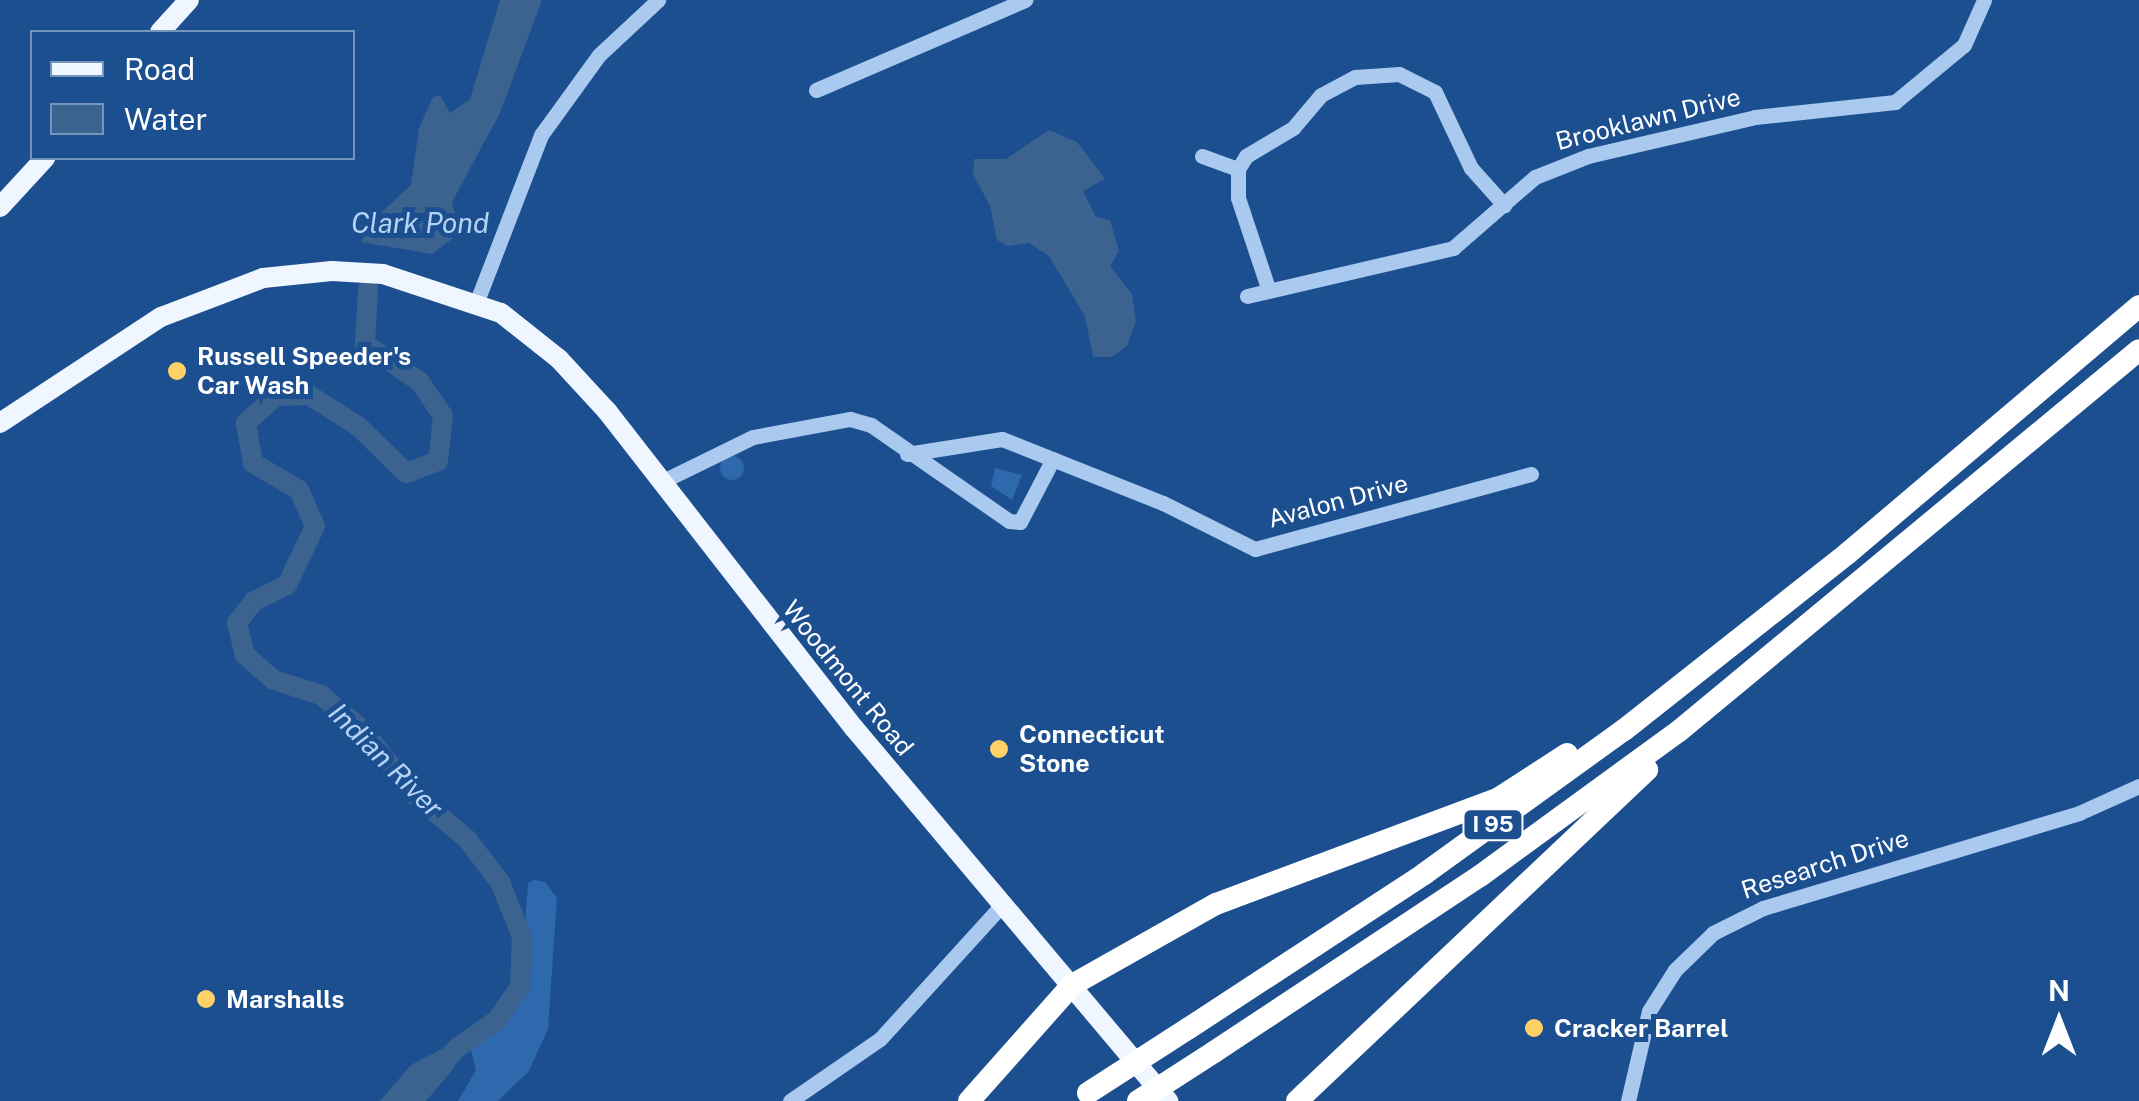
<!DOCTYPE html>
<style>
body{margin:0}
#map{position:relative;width:2139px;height:1101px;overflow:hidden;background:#1b4f8f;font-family:"Public Sans",sans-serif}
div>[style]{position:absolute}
.green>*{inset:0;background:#2e69ad}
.round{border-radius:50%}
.water>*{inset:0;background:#3c6290}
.river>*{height:20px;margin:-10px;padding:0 10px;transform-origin:10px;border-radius:10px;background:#3c6290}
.minor>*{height:15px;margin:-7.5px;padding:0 7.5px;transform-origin:7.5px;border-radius:7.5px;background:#a9c9ee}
.major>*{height:20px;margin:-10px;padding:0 10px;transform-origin:10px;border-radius:10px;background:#f0f6ff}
.highway>*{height:22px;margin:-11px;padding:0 11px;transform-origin:11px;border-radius:11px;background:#fff}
.highway-bridge>*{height:22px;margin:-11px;padding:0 11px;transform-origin:11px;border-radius:11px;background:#fff}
.dots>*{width:28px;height:28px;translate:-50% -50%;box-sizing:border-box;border:5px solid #1b4f8f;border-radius:50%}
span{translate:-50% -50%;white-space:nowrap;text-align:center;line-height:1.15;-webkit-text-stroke:10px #1b4f8f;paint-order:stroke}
.shield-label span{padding:2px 8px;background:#1b4f8f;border:2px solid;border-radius:8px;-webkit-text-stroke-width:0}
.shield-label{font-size:22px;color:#fff;font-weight:700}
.street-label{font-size:25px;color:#fff}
.poi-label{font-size:25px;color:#fff;font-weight:700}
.left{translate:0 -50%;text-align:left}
.water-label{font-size:28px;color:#b5d3f5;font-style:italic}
.legend{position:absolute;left:30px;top:30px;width:325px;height:130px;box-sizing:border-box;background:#1b4f8f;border:2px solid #7695bc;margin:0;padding:12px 18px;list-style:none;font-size:30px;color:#fff}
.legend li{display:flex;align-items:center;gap:20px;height:50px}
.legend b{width:50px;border:2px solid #7695bc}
.north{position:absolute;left:2009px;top:971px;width:100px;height:100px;-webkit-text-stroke:8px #1b4f8f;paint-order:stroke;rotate:0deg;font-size:28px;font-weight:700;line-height:40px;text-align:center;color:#fff}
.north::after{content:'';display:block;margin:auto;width:35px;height:45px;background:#fff;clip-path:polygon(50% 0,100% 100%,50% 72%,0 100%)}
</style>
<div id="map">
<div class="green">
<i class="round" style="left:720px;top:456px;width:24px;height:24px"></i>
<i style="clip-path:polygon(995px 468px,1022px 475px,1012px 500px,991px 486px)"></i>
<i style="clip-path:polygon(534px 880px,545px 882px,557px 898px,548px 1029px,529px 1071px,498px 1101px,458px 1101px,476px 1070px,467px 1036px,520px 995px,528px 883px)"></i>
</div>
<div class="water">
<i style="clip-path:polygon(500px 0,542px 0,500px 113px,452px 202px,460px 233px,432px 254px,361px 242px,371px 222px,411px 185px,419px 128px,433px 97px,440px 95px,450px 113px,470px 99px)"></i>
<i style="clip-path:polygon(1049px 130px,1077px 142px,1105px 179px,1083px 191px,1096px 217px,1110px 220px,1119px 251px,1110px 266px,1132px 294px,1136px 321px,1127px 346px,1112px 357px,1093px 357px,1085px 316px,1049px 256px,1029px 243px,1008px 246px,997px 240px,990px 206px,973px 174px,974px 159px,1006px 159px)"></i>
<i style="clip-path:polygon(449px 1045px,455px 1067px,426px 1101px,380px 1101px,411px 1065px)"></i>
</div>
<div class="river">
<i style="left:368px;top:289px;width:55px;rotate:93.1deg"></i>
<i style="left:365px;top:344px;width:67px;rotate:34.6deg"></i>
<i style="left:420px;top:382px;width:41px;rotate:55.9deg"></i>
<i style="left:443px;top:416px;width:45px;rotate:96.3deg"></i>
<i style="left:438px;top:461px;width:34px;rotate:159deg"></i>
<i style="left:406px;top:473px;width:67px;rotate:-135.6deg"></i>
<i style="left:358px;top:426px;width:58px;rotate:-147.7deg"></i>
<i style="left:309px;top:395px;width:33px;rotate:178deg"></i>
<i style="left:276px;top:396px;width:40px;rotate:138deg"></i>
<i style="left:246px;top:423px;width:41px;rotate:80.1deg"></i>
<i style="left:253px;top:463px;width:53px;rotate:30.4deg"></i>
<i style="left:299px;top:490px;width:39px;rotate:66deg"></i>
<i style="left:315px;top:526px;width:65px;rotate:115.4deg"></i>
<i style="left:287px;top:585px;width:37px;rotate:154deg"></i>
<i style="left:254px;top:601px;width:28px;rotate:128deg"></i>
<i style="left:237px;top:623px;width:33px;rotate:76deg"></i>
<i style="left:245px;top:655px;width:38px;rotate:41deg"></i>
<i style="left:274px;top:680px;width:49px;rotate:17.7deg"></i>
<i style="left:321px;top:695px;width:56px;rotate:39.9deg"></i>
<i style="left:364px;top:731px;width:76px;rotate:52.5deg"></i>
<i style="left:410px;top:791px;width:75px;rotate:40.1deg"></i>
<i style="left:467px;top:839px;width:54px;rotate:52.5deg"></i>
<i style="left:500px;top:882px;width:59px;rotate:68.2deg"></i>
<i style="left:522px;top:937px;width:50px;rotate:92.3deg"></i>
<i style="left:520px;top:987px;width:40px;rotate:124.9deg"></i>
<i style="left:497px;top:1020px;width:47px;rotate:145.3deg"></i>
<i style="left:458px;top:1047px;width:74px;rotate:132.8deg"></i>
</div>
<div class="minor">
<i style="left:816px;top:90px;width:228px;rotate:-23.3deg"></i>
<i style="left:1202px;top:156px;width:38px;rotate:20deg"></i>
<i style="left:1268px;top:288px;width:95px;rotate:-108.4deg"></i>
<i style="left:1238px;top:198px;width:29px;rotate:-90deg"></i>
<i style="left:1238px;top:169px;width:15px;rotate:-58deg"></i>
<i style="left:1246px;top:156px;width:55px;rotate:-30.8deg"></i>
<i style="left:1293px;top:128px;width:43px;rotate:-49.7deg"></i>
<i style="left:1321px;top:95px;width:38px;rotate:-28deg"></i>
<i style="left:1355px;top:77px;width:44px;rotate:-3.9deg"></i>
<i style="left:1399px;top:74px;width:40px;rotate:26.6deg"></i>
<i style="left:1435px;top:92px;width:84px;rotate:64.7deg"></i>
<i style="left:1471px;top:168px;width:50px;rotate:48.3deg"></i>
<i style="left:1247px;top:296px;width:212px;rotate:-13.1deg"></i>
<i style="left:1453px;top:248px;width:108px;rotate:-40.9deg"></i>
<i style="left:1535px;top:177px;width:57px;rotate:-21.6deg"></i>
<i style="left:1588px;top:156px;width:171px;rotate:-13.1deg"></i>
<i style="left:1755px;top:117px;width:141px;rotate:-6.1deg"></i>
<i style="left:1895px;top:102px;width:89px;rotate:-39.6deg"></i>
<i style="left:1964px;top:45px;width:49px;rotate:-66deg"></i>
<i style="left:477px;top:301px;width:178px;rotate:-68.9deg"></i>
<i style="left:541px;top:135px;width:99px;rotate:-54.1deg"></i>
<i style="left:599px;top:55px;width:81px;rotate:-43deg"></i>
<i style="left:907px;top:454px;width:96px;rotate:-9deg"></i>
<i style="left:1002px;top:439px;width:173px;rotate:21.7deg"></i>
<i style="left:1163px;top:503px;width:103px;rotate:26.6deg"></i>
<i style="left:1255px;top:549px;width:286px;rotate:-15.2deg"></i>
<i style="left:663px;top:481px;width:100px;rotate:-26.1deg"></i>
<i style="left:753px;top:437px;width:99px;rotate:-10.5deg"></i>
<i style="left:850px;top:419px;width:22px;rotate:16deg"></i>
<i style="left:871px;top:425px;width:168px;rotate:34.8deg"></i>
<i style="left:1009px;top:521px;width:11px;rotate:5deg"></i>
<i style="left:1020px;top:522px;width:71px;rotate:-62.4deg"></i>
<i style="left:790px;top:1101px;width:109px;rotate:-34.6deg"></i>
<i style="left:880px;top:1039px;width:181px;rotate:-47.7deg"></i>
<i style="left:1628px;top:1101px;width:92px;rotate:-76.9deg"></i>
<i style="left:1649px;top:1011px;width:49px;rotate:-57.6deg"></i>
<i style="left:1675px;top:970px;width:53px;rotate:-44.2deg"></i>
<i style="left:1713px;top:933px;width:56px;rotate:-26.6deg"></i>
<i style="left:1763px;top:908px;width:330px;rotate:-16.7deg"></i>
<i style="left:2079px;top:813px;width:66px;rotate:-24.2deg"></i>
</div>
<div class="major">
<i style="left:160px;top:32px;width:43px;rotate:-47.8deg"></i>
<i style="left:0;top:207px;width:67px;rotate:-47.4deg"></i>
<i style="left:0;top:423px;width:193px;rotate:-33.4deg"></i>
<i style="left:161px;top:317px;width:109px;rotate:-20.9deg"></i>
<i style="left:263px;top:278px;width:69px;rotate:-5.8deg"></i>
<i style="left:332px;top:271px;width:51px;rotate:3.4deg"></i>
<i style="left:383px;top:274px;width:124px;rotate:18.3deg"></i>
<i style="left:501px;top:313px;width:74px;rotate:38.4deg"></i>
<i style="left:559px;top:359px;width:71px;rotate:47.3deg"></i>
<i style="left:607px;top:411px;width:402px;rotate:52.1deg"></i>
<i style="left:854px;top:728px;width:488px;rotate:49.9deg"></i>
</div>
<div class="highway">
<i style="left:1189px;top:1028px;width:281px;rotate:-33.2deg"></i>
<i style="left:1424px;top:874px;width:246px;rotate:-35.8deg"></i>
<i style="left:1624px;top:730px;width:285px;rotate:-38.3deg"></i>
<i style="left:1848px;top:553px;width:382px;rotate:-40.3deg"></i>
<i style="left:1214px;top:1052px;width:319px;rotate:-33.5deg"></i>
<i style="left:1480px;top:876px;width:246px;rotate:-36.1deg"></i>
<i style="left:1679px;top:731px;width:597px;rotate:-39.63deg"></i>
<i style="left:969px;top:1101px;width:155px;rotate:-48.4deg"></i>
<i style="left:1072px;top:985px;width:165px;rotate:-29.4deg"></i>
<i style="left:1216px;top:904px;width:302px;rotate:-20.5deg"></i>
<i style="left:1499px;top:798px;width:81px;rotate:-32.9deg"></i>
<i style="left:1297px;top:1101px;width:482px;rotate:-43.4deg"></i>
</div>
<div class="highway-bridge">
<i style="left:1088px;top:1093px;width:120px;rotate:-32.8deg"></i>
<i style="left:1138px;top:1101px;width:90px;rotate:-32.8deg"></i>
</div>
<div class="dots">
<i style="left:177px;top:371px;background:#ffd166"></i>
<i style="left:999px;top:749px;background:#ffd166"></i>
<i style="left:206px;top:999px;background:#ffd166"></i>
<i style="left:1534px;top:1028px;background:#ffd166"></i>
</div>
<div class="shield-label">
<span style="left:1493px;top:825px">I 95</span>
</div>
<div class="street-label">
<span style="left:1648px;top:119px;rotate:-14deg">Brooklawn Drive</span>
<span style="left:1338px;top:501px;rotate:-15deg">Avalon Drive</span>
<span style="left:848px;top:678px;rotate:51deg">Woodmont Road</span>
<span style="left:1825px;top:864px;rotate:-18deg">Research Drive</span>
</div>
<div class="poi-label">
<span class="left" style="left:197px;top:371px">Russell Speeder's<br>Car Wash</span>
<span class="left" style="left:1019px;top:749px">Connecticut<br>Stone</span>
<span class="left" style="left:226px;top:999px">Marshalls</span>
<span class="left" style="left:1554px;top:1028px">Cracker Barrel</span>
</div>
<div class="water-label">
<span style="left:420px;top:223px">Clark Pond</span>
<span style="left:386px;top:760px;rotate:45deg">Indian River</span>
</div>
<ul class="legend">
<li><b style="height:12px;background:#f0f6ff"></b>Road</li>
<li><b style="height:28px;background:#3c6290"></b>Water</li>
</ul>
<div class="north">N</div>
</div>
